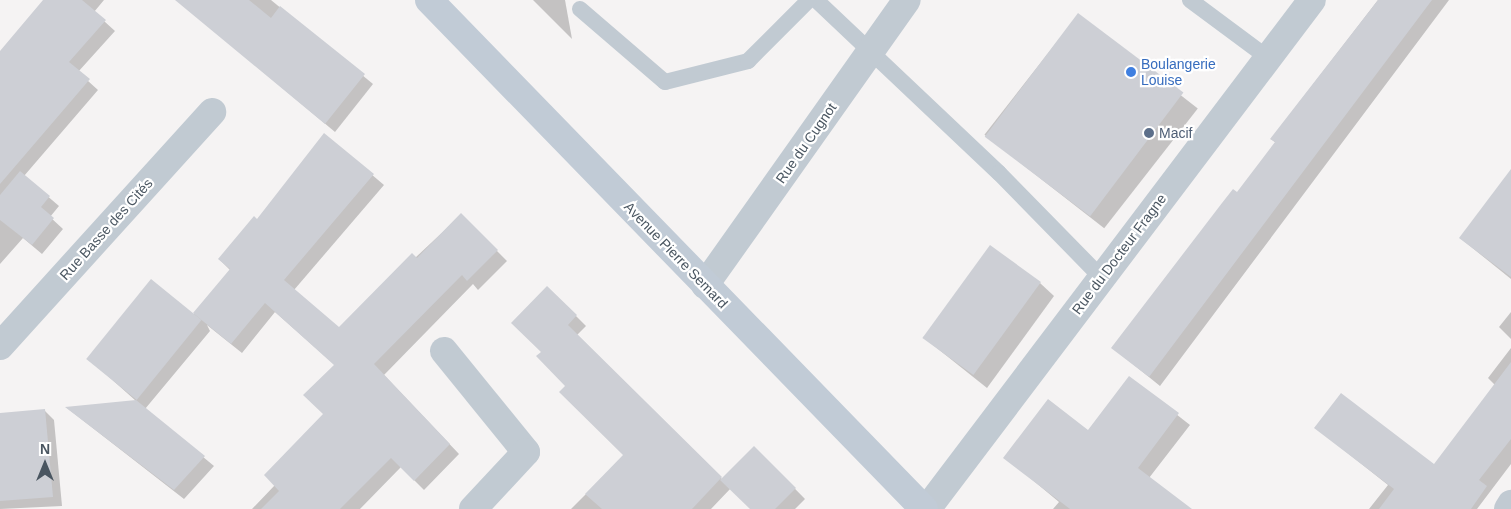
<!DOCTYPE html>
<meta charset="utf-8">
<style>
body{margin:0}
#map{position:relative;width:1511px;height:509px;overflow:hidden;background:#f5f3f3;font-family:Helvetica,sans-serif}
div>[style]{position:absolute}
.shadow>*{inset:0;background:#0003;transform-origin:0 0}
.building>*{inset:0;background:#cdcfd5;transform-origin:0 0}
.lane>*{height:16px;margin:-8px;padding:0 8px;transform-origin:8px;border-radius:8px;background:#c1cad2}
.street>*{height:28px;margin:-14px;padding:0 14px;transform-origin:14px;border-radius:14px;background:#c1cad2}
.secondary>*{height:28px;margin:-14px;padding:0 14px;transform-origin:14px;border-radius:14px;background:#c1cbd6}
.dots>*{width:14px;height:14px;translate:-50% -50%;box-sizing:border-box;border:2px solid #fff;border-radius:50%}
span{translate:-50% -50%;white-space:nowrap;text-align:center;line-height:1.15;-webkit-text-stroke:4.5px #fff;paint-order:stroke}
.shop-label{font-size:14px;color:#366cbe}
.left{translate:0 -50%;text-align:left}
.service-label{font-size:14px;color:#4e5e75}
.street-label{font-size:14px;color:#4a5661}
.north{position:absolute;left:20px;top:439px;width:50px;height:50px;-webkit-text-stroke:4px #fff;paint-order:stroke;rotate:0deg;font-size:14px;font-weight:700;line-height:20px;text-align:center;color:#4a5661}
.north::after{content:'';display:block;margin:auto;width:18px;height:22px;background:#4a5661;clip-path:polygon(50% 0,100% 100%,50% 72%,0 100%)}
</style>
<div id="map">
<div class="shadow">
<i style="clip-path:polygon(45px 0,104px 0,94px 12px,115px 31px,78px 72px,98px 90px,24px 176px,59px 206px,50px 217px,63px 229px,42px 254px,23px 238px,0 264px,0 80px)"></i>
<i style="clip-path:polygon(177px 0,271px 0,373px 84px,335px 132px)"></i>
<i style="clip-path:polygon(533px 0,565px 0,572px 39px)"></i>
<i style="clip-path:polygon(1378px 0,1449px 0,1160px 386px,1113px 348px,1237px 194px,1276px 143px,1271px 139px)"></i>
<i style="left:1078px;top:15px;width:152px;height:152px;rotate:38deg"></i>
<i style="clip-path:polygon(325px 135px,384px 185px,294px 290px,339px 329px,461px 215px,507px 261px,478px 290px,473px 284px,384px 375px,459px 454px,424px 490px,401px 467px,360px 509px,252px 509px,275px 485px,325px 414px,335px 365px,275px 312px,242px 353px,207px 325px,210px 331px,145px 409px,214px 466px,184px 499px,67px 408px,136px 401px,90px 360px,193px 315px,230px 270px,219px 259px,257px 220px)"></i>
<i style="clip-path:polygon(1511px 171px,1511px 279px,1460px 238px)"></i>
<i style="clip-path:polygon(1040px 283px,1054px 296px,987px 388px,923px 337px)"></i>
<i style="clip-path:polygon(547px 287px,586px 326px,577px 335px,722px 479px,754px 447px,805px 499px,795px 509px,752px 509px,731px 488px,711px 509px,571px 509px,625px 455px,542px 352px)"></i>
<i style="clip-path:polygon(1511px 312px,1511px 339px,1499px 327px)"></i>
<i style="clip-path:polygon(1511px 348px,1511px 464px,1477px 509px,1369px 509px,1388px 485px,1316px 428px,1435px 465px,1495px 385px,1488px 378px)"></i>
<i style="clip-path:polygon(1130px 378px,1190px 425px,1149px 478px,1190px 509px,1053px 509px,1059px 502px,1005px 457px,1088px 431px)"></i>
<i style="clip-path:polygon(44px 410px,54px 420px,62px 506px,0 509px,0 415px)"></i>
</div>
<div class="building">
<i style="clip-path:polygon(43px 0,82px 0,106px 20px,69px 62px,90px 79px,0 184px,0 51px)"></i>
<i style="clip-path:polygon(175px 0,249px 0,271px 18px,280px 6px,365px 74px,325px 124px)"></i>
<i style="clip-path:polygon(1378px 0,1432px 0,1149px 377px,1111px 348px,1222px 203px,1233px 189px,1237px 192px,1275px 142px,1270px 139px)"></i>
<i style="left:1078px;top:13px;width:132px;height:155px;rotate:37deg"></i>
<i style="clip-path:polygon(324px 133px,374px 174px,284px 280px,339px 327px,412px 253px,417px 258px,461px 213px,498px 250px,467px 281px,462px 275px,374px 364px,450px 444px,414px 481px,391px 458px,340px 509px,261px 509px,279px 491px,264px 475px,323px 414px,303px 395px,334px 365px,265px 303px,231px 344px,193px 313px,230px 269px,218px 259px,254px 216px,257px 219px)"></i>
<i style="clip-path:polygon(1511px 169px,1511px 277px,1459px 238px)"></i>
<i style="clip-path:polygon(20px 171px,50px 196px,41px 207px,54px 218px,32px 245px,0 220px,0 195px)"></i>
<i style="left:990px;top:245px;width:63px;height:115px;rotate:36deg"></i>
<i style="left:151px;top:279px;width:65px;height:103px;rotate:39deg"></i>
<i style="clip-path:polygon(547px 286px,577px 315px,568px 325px,722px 477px,692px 509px,602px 509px,585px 494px,623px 455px,559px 392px,565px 386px,536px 356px,541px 352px,511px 323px)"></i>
<i style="clip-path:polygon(1511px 362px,1511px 439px,1479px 480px,1487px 486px,1471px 509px,1379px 509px,1394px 489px,1314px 428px,1341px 393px,1434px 464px)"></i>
<i style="clip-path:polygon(1129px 376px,1179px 413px,1138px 468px,1192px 509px,1070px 509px,1003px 458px,1048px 399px,1088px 430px)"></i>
<i style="clip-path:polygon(136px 400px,205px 456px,174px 490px,65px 407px)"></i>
<i style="clip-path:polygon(45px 409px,53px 497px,0 501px,0 413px)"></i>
<i style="clip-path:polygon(754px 446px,796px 488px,775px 509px,750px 509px,720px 480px)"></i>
</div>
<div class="lane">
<i style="left:816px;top:0;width:252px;rotate:43.4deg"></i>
<i style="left:999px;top:173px;width:146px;rotate:45.6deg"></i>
<i style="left:1190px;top:0;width:97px;rotate:36.6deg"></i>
<i style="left:580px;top:9px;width:112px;rotate:40.7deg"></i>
<i style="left:665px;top:82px;width:86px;rotate:-14.2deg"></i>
<i style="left:748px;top:61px;width:86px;rotate:-45deg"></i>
</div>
<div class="street">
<i style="left:705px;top:285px;width:349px;rotate:-54.7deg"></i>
<i style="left:0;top:346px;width:316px;rotate:-47.8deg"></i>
<i style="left:444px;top:351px;width:130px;rotate:50.9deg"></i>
<i style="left:526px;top:452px;width:78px;rotate:132.9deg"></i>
<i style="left:927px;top:509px;width:638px;rotate:-52.9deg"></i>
<i style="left:1508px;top:509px;width:6px;rotate:-59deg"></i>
</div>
<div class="secondary">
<i style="left:429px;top:0;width:710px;rotate:45.8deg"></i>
</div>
<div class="dots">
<i style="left:1131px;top:72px;background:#3f7fe0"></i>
<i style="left:1149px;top:133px;background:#5c6f8a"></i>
</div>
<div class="shop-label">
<span class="left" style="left:1141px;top:72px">Boulangerie<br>Louise</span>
</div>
<div class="service-label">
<span class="left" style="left:1159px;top:133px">Macif</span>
</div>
<div class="street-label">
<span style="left:806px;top:143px;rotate:-55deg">Rue du Cugnot</span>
<span style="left:106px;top:229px;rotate:-48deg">Rue Basse des Cités</span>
<span style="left:1119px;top:254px;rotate:-53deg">Rue du Docteur Fragne</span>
<span style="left:676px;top:255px;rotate:46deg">Avenue Pierre Semard</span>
</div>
<div class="north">N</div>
</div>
